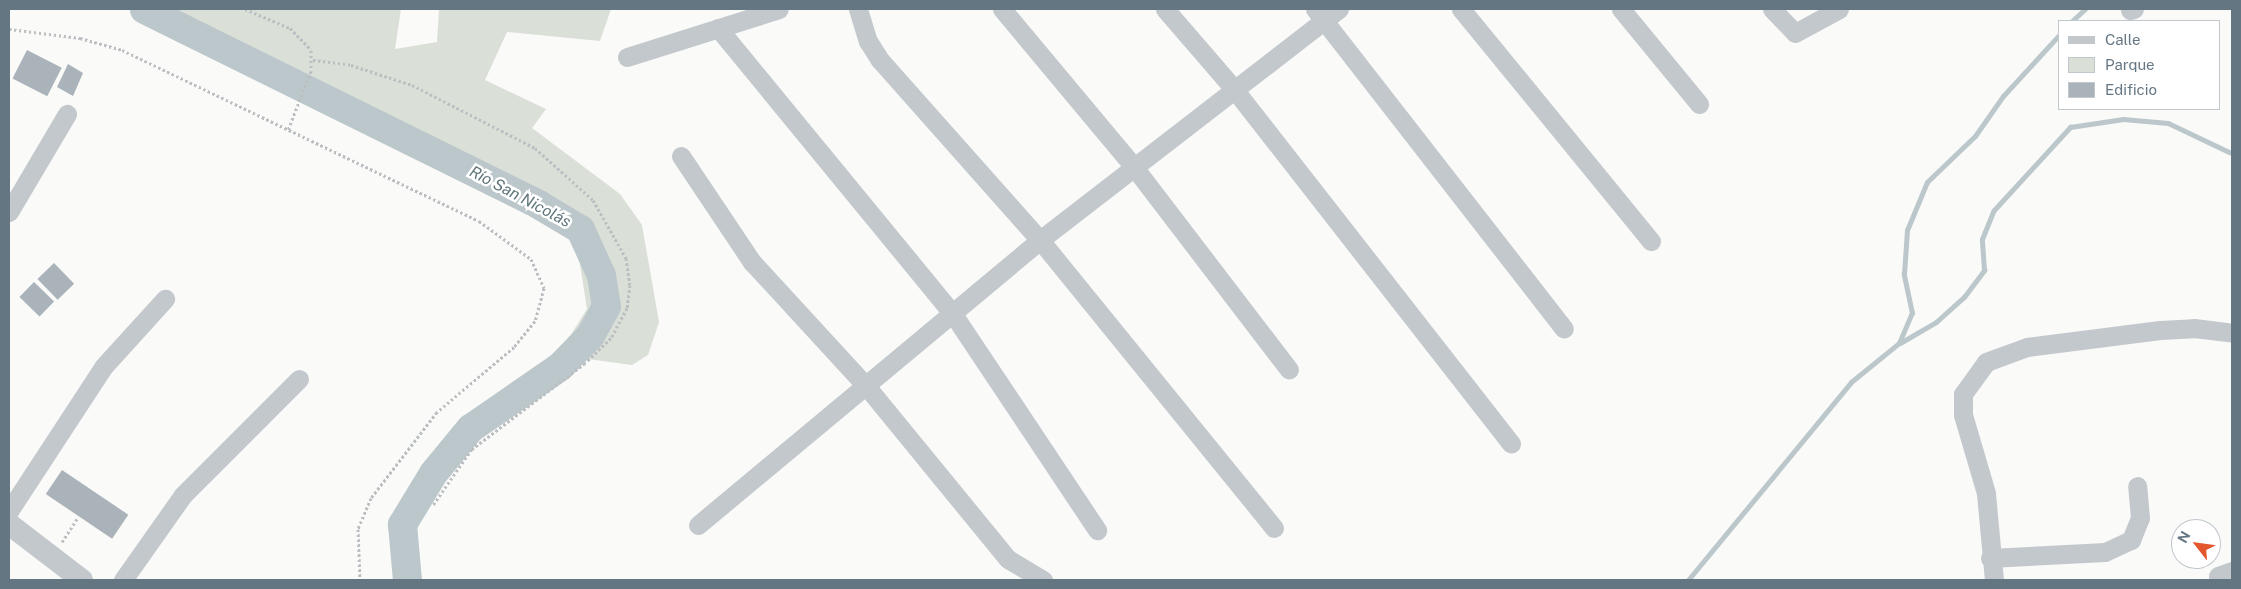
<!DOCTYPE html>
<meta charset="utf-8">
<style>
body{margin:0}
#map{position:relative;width:2241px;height:589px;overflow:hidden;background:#fafaf8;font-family:"Public Sans",sans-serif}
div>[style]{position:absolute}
.green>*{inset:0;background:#dadfd7}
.stream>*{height:5px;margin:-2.5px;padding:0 2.5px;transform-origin:2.5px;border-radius:2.5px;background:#bbc7cb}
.river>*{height:29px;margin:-14.5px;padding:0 14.5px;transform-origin:14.5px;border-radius:14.5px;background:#bbc7cb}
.building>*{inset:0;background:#aab3b9;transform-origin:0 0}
.path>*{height:3px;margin-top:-1.5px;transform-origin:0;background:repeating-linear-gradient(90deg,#bbbfc2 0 2.5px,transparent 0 5px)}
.minor>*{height:19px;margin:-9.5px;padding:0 9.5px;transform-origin:9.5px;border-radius:9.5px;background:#c3c8cc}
.tertiary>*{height:22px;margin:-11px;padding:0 11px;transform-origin:11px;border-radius:11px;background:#c3c8cc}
span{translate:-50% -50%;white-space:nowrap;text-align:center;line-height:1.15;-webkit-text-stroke:5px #fff;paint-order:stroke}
.water-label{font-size:16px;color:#60757c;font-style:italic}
.frame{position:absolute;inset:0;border:10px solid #657683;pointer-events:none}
.legend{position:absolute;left:2058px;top:20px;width:162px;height:90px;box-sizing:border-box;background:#fff;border:1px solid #c1c8cd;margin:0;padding:6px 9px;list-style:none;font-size:15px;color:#657683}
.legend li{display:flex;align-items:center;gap:10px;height:25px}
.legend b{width:25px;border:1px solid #c1c8cd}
.north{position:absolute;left:2171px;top:519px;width:50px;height:50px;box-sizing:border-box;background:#fff;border:1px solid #c1c8cd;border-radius:50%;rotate:300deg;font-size:14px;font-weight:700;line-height:20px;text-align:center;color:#657683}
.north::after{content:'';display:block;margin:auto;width:18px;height:22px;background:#e4572e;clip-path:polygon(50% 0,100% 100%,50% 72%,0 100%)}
</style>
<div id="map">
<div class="green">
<i style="clip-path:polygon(136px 9px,401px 9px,395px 49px,437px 42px,439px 9px,611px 9px,600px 41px,507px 32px,485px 80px,546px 109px,532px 128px,620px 194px,642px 225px,659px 322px,648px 355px,632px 365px,558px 355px,587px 309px,573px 220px,370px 116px)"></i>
</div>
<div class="stream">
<i style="left:2072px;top:21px;width:18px;rotate:-43deg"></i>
<i style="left:1900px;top:343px;width:42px;rotate:-30.3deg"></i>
<i style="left:1936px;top:322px;width:38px;rotate:-42deg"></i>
<i style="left:1964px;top:297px;width:34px;rotate:-53deg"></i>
<i style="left:1984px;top:270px;width:31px;rotate:-94deg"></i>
<i style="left:1982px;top:239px;width:31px;rotate:-68deg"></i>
<i style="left:1994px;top:210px;width:113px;rotate:-47.5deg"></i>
<i style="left:2070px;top:127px;width:54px;rotate:-8.6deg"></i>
<i style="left:2123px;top:119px;width:45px;rotate:5.1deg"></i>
<i style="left:2168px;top:123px;width:68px;rotate:25.4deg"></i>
<i style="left:1688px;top:580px;width:256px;rotate:-50.5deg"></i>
<i style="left:1851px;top:382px;width:62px;rotate:-39.1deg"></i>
<i style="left:1899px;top:343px;width:33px;rotate:-67deg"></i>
<i style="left:1912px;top:313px;width:40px;rotate:-102deg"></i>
<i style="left:1904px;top:274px;width:44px;rotate:-86.1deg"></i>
<i style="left:1907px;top:230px;width:52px;rotate:-67.4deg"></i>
<i style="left:1927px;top:182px;width:66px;rotate:-43.8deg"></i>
<i style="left:1975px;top:136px;width:49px;rotate:-55deg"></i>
<i style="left:2003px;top:96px;width:84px;rotate:-47.4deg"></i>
</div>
<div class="river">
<i style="left:144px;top:9px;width:440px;rotate:26.3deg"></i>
<i style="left:538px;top:204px;width:49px;rotate:30.8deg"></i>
<i style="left:580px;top:229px;width:51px;rotate:65.5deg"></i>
<i style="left:601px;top:275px;width:31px;rotate:81deg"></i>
<i style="left:606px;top:306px;width:33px;rotate:119deg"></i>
<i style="left:590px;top:335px;width:43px;rotate:134.1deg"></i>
<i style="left:560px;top:366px;width:109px;rotate:145.4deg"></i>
<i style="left:470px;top:428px;width:58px;rotate:129.4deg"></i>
<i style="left:433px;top:473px;width:60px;rotate:121.3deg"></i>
<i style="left:402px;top:524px;width:56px;rotate:84.9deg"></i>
</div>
<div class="building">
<i style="left:27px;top:50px;width:39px;height:32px;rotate:27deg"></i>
<i style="clip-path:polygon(68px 64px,83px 73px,73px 96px,57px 87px)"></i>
<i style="left:54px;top:263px;width:29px;height:23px;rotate:46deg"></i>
<i style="left:34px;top:282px;width:28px;height:21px;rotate:44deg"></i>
<i style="left:62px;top:470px;width:80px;height:29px;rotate:34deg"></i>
</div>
<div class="path">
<i style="left:245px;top:9px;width:49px;rotate:22.9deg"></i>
<i style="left:290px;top:28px;width:30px;rotate:46deg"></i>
<i style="left:311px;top:50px;width:21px;rotate:90deg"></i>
<i style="left:311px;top:71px;width:63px;rotate:111.3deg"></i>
<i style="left:9px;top:29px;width:72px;rotate:7.2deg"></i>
<i style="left:80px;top:38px;width:44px;rotate:15.9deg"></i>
<i style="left:122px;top:50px;width:396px;rotate:25.6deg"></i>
<i style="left:479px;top:221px;width:64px;rotate:36.2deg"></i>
<i style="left:531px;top:259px;width:32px;rotate:66deg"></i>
<i style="left:544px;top:288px;width:34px;rotate:105deg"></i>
<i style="left:535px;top:321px;width:33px;rotate:129deg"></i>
<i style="left:514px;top:347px;width:101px;rotate:139.8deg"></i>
<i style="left:437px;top:412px;width:108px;rotate:127.5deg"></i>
<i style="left:371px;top:498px;width:34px;rotate:113deg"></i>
<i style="left:358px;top:529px;width:51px;rotate:87.8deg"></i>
<i style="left:313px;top:60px;width:38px;rotate:7deg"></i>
<i style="left:351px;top:65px;width:64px;rotate:18.2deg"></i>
<i style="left:412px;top:85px;width:138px;rotate:27.1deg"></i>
<i style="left:535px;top:148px;width:78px;rotate:41.9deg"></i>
<i style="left:593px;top:200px;width:67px;rotate:60.4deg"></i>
<i style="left:626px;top:258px;width:27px;rotate:82deg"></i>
<i style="left:630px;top:285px;width:23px;rotate:97deg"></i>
<i style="left:627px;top:308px;width:34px;rotate:118deg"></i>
<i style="left:611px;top:338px;width:36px;rotate:136deg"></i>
<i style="left:585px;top:363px;width:142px;rotate:142.7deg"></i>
<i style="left:472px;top:449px;width:68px;rotate:124.9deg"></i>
<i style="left:62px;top:542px;width:30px;rotate:-57deg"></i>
</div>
<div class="minor">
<i style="left:858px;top:9px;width:34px;rotate:73deg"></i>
<i style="left:868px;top:41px;width:22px;rotate:58deg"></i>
<i style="left:880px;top:60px;width:241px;rotate:48.4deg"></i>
<i style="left:1040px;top:240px;width:371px;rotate:50.9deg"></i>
<i style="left:1002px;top:9px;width:206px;rotate:50.1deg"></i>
<i style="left:1134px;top:167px;width:255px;rotate:52.6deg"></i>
<i style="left:1165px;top:9px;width:106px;rotate:49.2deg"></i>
<i style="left:1234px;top:89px;width:450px;rotate:52deg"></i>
<i style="left:1315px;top:9px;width:405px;rotate:52.1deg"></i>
<i style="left:1461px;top:9px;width:300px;rotate:50.7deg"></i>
<i style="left:1621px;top:9px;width:123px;rotate:50.6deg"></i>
<i style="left:1772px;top:9px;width:33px;rotate:46deg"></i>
<i style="left:1795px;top:33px;width:50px;rotate:-28.6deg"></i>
<i style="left:2130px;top:10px;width:4px;rotate:-14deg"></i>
<i style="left:718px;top:28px;width:370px;rotate:50.6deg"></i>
<i style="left:953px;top:314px;width:260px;rotate:56.3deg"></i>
<i style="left:627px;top:57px;width:159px;rotate:-17.5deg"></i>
<i style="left:681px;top:156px;width:128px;rotate:56.2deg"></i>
<i style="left:752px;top:262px;width:170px;rotate:47.4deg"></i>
<i style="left:867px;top:387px;width:222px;rotate:50.7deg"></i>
<i style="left:1008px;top:559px;width:41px;rotate:31deg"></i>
<i style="left:9px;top:212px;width:114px;rotate:-59.4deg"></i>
<i style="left:9px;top:511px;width:173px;rotate:-56.8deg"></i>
<i style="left:104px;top:366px;width:91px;rotate:-47.7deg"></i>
<i style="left:698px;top:525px;width:445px;rotate:-39.8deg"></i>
<i style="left:1040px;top:240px;width:378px;rotate:-37.7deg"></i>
<i style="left:1990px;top:558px;width:115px;rotate:-3deg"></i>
<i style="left:2105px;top:552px;width:29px;rotate:-25deg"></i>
<i style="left:2131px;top:540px;width:24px;rotate:-68deg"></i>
<i style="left:2140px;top:518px;width:32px;rotate:-95deg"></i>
<i style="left:2218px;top:576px;width:15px;rotate:-20deg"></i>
<i style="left:123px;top:580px;width:104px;rotate:-54.8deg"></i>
<i style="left:183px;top:495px;width:164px;rotate:-45deg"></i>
<i style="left:1994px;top:580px;width:87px;rotate:-95.3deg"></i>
<i style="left:1986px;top:493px;width:81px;rotate:-106.4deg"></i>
<i style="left:1963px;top:415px;width:21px;rotate:-90deg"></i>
<i style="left:1963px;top:394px;width:39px;rotate:-54deg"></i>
<i style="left:1986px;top:362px;width:44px;rotate:-20.1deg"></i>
<i style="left:2027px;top:347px;width:134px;rotate:-7.3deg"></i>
<i style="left:2160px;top:330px;width:34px;rotate:-3deg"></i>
<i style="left:2194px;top:328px;width:38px;rotate:7deg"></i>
</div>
<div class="tertiary">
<i style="left:9px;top:524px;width:92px;rotate:37.5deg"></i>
</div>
<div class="water-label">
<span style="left:520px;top:197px;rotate:28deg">Río San Nicolás</span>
</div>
<div class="frame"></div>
<ul class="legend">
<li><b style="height:6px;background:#c3c8cc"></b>Calle</li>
<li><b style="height:14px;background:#dadfd7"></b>Parque</li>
<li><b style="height:14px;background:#aab3b9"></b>Edificio</li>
</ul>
<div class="north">N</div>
</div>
